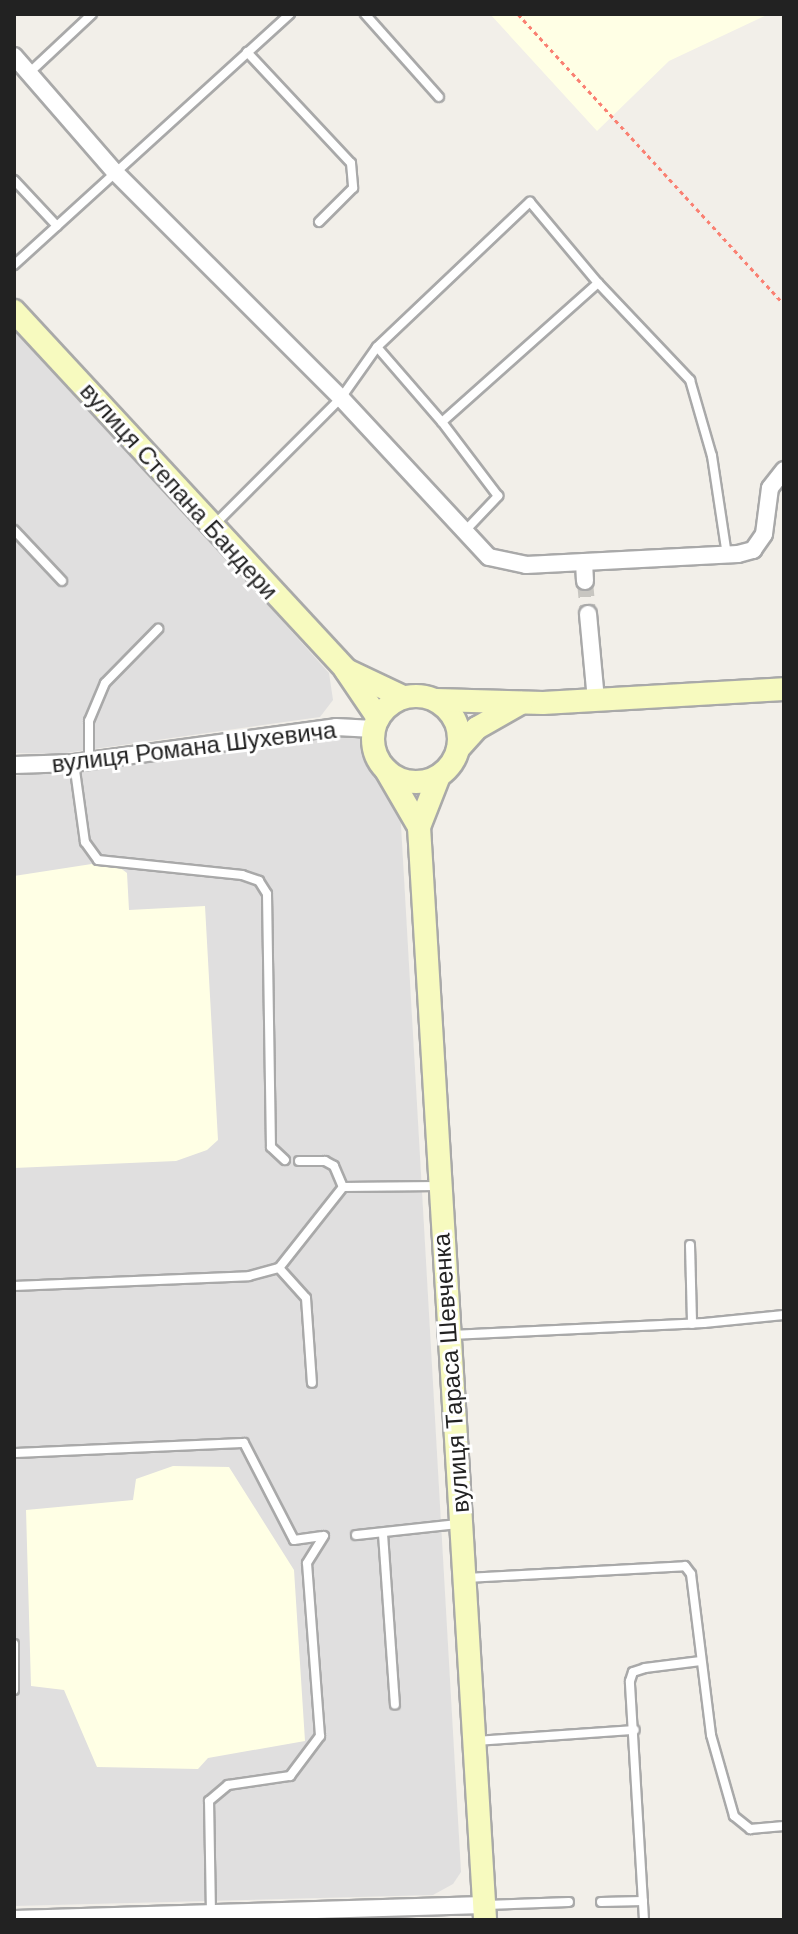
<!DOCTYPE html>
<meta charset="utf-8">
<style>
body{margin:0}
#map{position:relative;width:798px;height:1934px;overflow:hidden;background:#f2efe9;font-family:"DM Sans",sans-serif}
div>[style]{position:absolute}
.residential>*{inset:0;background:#e0dfdf}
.education>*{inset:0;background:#ffffe5}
.street-tunnel>*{height:16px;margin-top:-8px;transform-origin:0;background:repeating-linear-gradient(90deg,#c8c6c1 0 16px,transparent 0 24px)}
.path>*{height:3px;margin-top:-1.5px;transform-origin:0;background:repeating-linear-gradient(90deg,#fa8072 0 4px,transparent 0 8px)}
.roads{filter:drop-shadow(2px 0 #a9a9a9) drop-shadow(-2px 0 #a9a9a9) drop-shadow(0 2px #a9a9a9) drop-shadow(0 -2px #a9a9a9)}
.lane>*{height:8px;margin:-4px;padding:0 4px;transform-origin:4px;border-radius:4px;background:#fff}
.street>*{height:16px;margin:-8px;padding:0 8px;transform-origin:8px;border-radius:8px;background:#fff}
.secondary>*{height:22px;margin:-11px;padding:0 11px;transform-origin:11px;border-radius:11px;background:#f7fabf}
.secondary>.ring{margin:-11px;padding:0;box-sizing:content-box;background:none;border:22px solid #f7fabf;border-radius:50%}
span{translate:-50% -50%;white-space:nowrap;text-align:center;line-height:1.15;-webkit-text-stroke:6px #fff;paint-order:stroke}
.street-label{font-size:24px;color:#222}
.frame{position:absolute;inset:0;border:16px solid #222;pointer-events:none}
</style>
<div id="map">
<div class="residential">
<i style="clip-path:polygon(14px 323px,329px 673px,333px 700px,320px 717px,59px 754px,14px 753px)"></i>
<i style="clip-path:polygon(343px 731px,383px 749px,398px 773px,461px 1872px,453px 1884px,433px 1895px,14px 1906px,14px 776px)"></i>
</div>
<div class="education">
<i style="clip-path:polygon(490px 14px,769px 14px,669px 61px,597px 131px)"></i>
<i style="clip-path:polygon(111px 861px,127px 873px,129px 910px,205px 906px,218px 1140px,207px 1150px,176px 1161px,14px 1168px,14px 876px)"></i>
<i style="clip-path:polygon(173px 1466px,229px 1467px,294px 1570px,305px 1741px,208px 1758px,198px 1769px,97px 1767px,64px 1690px,31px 1686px,26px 1510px,133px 1500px,136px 1479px)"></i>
</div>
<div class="street-tunnel">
<i style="left:585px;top:581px;width:33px;rotate:85deg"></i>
</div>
<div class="path">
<i style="left:518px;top:14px;width:394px;rotate:47.5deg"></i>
</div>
<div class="roads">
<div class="lane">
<i style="left:365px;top:14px;width:111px;rotate:48.3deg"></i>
<i style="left:247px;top:52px;width:152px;rotate:46.9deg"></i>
<i style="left:351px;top:163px;width:25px;rotate:85deg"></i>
<i style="left:353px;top:188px;width:48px;rotate:135deg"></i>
<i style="left:29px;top:73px;width:86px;rotate:-43.1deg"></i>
<i style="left:14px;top:180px;width:63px;rotate:46.9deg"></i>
<i style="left:14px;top:265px;width:373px;rotate:-42.3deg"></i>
<i style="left:377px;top:347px;width:211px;rotate:-43.5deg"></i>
<i style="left:530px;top:202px;width:106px;rotate:50deg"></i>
<i style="left:213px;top:526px;width:181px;rotate:-45deg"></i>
<i style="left:341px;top:398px;width:62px;rotate:-54.8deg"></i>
<i style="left:377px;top:347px;width:99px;rotate:49.1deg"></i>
<i style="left:14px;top:530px;width:70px;rotate:46.7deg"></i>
<i style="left:464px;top:532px;width:50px;rotate:-46.6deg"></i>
<i style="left:498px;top:496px;width:93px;rotate:-127.1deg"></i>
<i style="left:442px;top:422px;width:209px;rotate:-41.7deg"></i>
<i style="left:598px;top:283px;width:134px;rotate:46.5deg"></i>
<i style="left:690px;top:380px;width:79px;rotate:73.9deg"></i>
<i style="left:712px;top:456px;width:100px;rotate:81.4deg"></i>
<i style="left:89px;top:760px;width:39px;rotate:-90deg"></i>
<i style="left:89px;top:721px;width:41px;rotate:-67.2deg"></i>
<i style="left:105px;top:683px;width:76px;rotate:-45.5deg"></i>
<i style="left:74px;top:763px;width:80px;rotate:82.1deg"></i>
<i style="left:85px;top:842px;width:22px;rotate:54deg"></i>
<i style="left:98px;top:860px;width:145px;rotate:5.9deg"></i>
<i style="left:242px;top:875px;width:18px;rotate:19deg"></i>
<i style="left:259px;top:881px;width:15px;rotate:58deg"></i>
<i style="left:267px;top:894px;width:253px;rotate:89.1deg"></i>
<i style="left:271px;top:1147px;width:19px;rotate:43deg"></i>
<i style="left:299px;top:1161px;width:26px"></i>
<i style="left:325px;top:1161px;width:10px;rotate:29deg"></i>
<i style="left:334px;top:1166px;width:23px;rotate:67deg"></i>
<i style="left:690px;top:1245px;width:79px;rotate:88.5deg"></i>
<i style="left:279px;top:1268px;width:40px;rotate:48deg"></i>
<i style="left:306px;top:1298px;width:85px;rotate:86deg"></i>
<i style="left:14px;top:1286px;width:235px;rotate:-2.4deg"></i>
<i style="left:249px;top:1276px;width:31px;rotate:-15deg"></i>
<i style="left:279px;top:1268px;width:103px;rotate:-51.7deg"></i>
<i style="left:343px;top:1187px;width:94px;rotate:-0.6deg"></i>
<i style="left:451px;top:1335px;width:253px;rotate:-2.7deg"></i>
<i style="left:704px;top:1323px;width:80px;rotate:-5.7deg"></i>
<i style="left:14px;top:1453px;width:230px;rotate:-2.5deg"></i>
<i style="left:244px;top:1443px;width:109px;rotate:62.7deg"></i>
<i style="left:294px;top:1540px;width:27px;rotate:-8deg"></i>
<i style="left:383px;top:1534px;width:171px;rotate:86deg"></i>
<i style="left:356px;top:1535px;width:103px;rotate:-6.2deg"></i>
<i style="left:466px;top:1578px;width:219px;rotate:-3.1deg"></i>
<i style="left:685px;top:1566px;width:10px;rotate:53deg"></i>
<i style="left:691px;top:1574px;width:162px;rotate:82.9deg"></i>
<i style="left:711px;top:1735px;width:84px;rotate:74.1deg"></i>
<i style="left:734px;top:1816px;width:21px;rotate:39deg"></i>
<i style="left:750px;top:1829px;width:34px;rotate:-5deg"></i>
<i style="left:14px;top:1644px;width:46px;rotate:90deg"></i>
<i style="left:476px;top:1741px;width:159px;rotate:-4deg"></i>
<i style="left:601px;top:1902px;width:42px;rotate:-1.4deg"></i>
<i style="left:486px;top:1905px;width:83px;rotate:-2.1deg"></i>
<i style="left:211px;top:1914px;width:113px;rotate:-91deg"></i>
<i style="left:209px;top:1801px;width:25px;rotate:-40deg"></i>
<i style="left:228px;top:1785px;width:63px;rotate:-8.3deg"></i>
<i style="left:290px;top:1776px;width:50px;rotate:-53.1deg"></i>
<i style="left:320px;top:1736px;width:173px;rotate:-94.3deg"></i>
<i style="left:307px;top:1563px;width:32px;rotate:-58deg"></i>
<i style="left:644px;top:1920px;width:239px;rotate:-93.4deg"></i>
<i style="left:630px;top:1681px;width:9px;rotate:-72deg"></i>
<i style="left:633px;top:1672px;width:13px;rotate:-18deg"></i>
<i style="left:645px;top:1668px;width:56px;rotate:-7.1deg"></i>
</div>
<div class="street">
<i style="left:14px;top:56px;width:154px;rotate:49deg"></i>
<i style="left:115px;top:172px;width:320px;rotate:45deg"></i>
<i style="left:341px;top:398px;width:217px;rotate:47.1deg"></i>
<i style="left:489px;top:557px;width:38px;rotate:12deg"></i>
<i style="left:526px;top:565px;width:212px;rotate:-3deg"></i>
<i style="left:738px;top:554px;width:16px;rotate:-15deg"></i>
<i style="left:753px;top:550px;width:19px;rotate:-55deg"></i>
<i style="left:764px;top:534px;width:46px;rotate:-82.6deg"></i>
<i style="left:770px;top:488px;width:23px;rotate:-52deg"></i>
<i style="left:584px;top:562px;width:19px;rotate:87deg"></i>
<i style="left:588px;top:614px;width:86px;rotate:84.7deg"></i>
<i style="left:14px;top:765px;width:60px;rotate:-1.9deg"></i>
<i style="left:74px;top:763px;width:264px;rotate:-7.8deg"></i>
<i style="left:336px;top:727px;width:38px;rotate:3deg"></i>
<i style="left:14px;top:1919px;width:470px;rotate:-1.7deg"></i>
</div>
<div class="secondary">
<i style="left:14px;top:311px;width:488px;rotate:47.2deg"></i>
<i style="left:345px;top:669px;width:59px;rotate:56deg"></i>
<i style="left:346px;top:670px;width:63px;rotate:25.3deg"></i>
<i class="ring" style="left:373px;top:696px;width:64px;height:64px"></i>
<i style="left:436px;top:700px;width:107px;rotate:1.6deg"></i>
<i style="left:543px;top:703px;width:241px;rotate:-3.3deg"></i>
<i style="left:458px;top:749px;width:28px;rotate:-48deg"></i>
<i style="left:477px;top:728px;width:51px;rotate:-29.6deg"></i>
<i style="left:386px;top:770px;width:66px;rotate:59.9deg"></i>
<i style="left:419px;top:827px;width:1095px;rotate:86.54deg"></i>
<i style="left:419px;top:827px;width:55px;rotate:-68.6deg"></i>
</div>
</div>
<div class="street-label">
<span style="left:179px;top:491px;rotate:48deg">вулиця Степана Бандери</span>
<span style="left:194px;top:747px;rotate:-7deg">вулиця Романа Шухевича</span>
<span style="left:451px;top:1373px;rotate:-94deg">вулиця Тараса Шевченка</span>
</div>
<div class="frame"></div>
</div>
